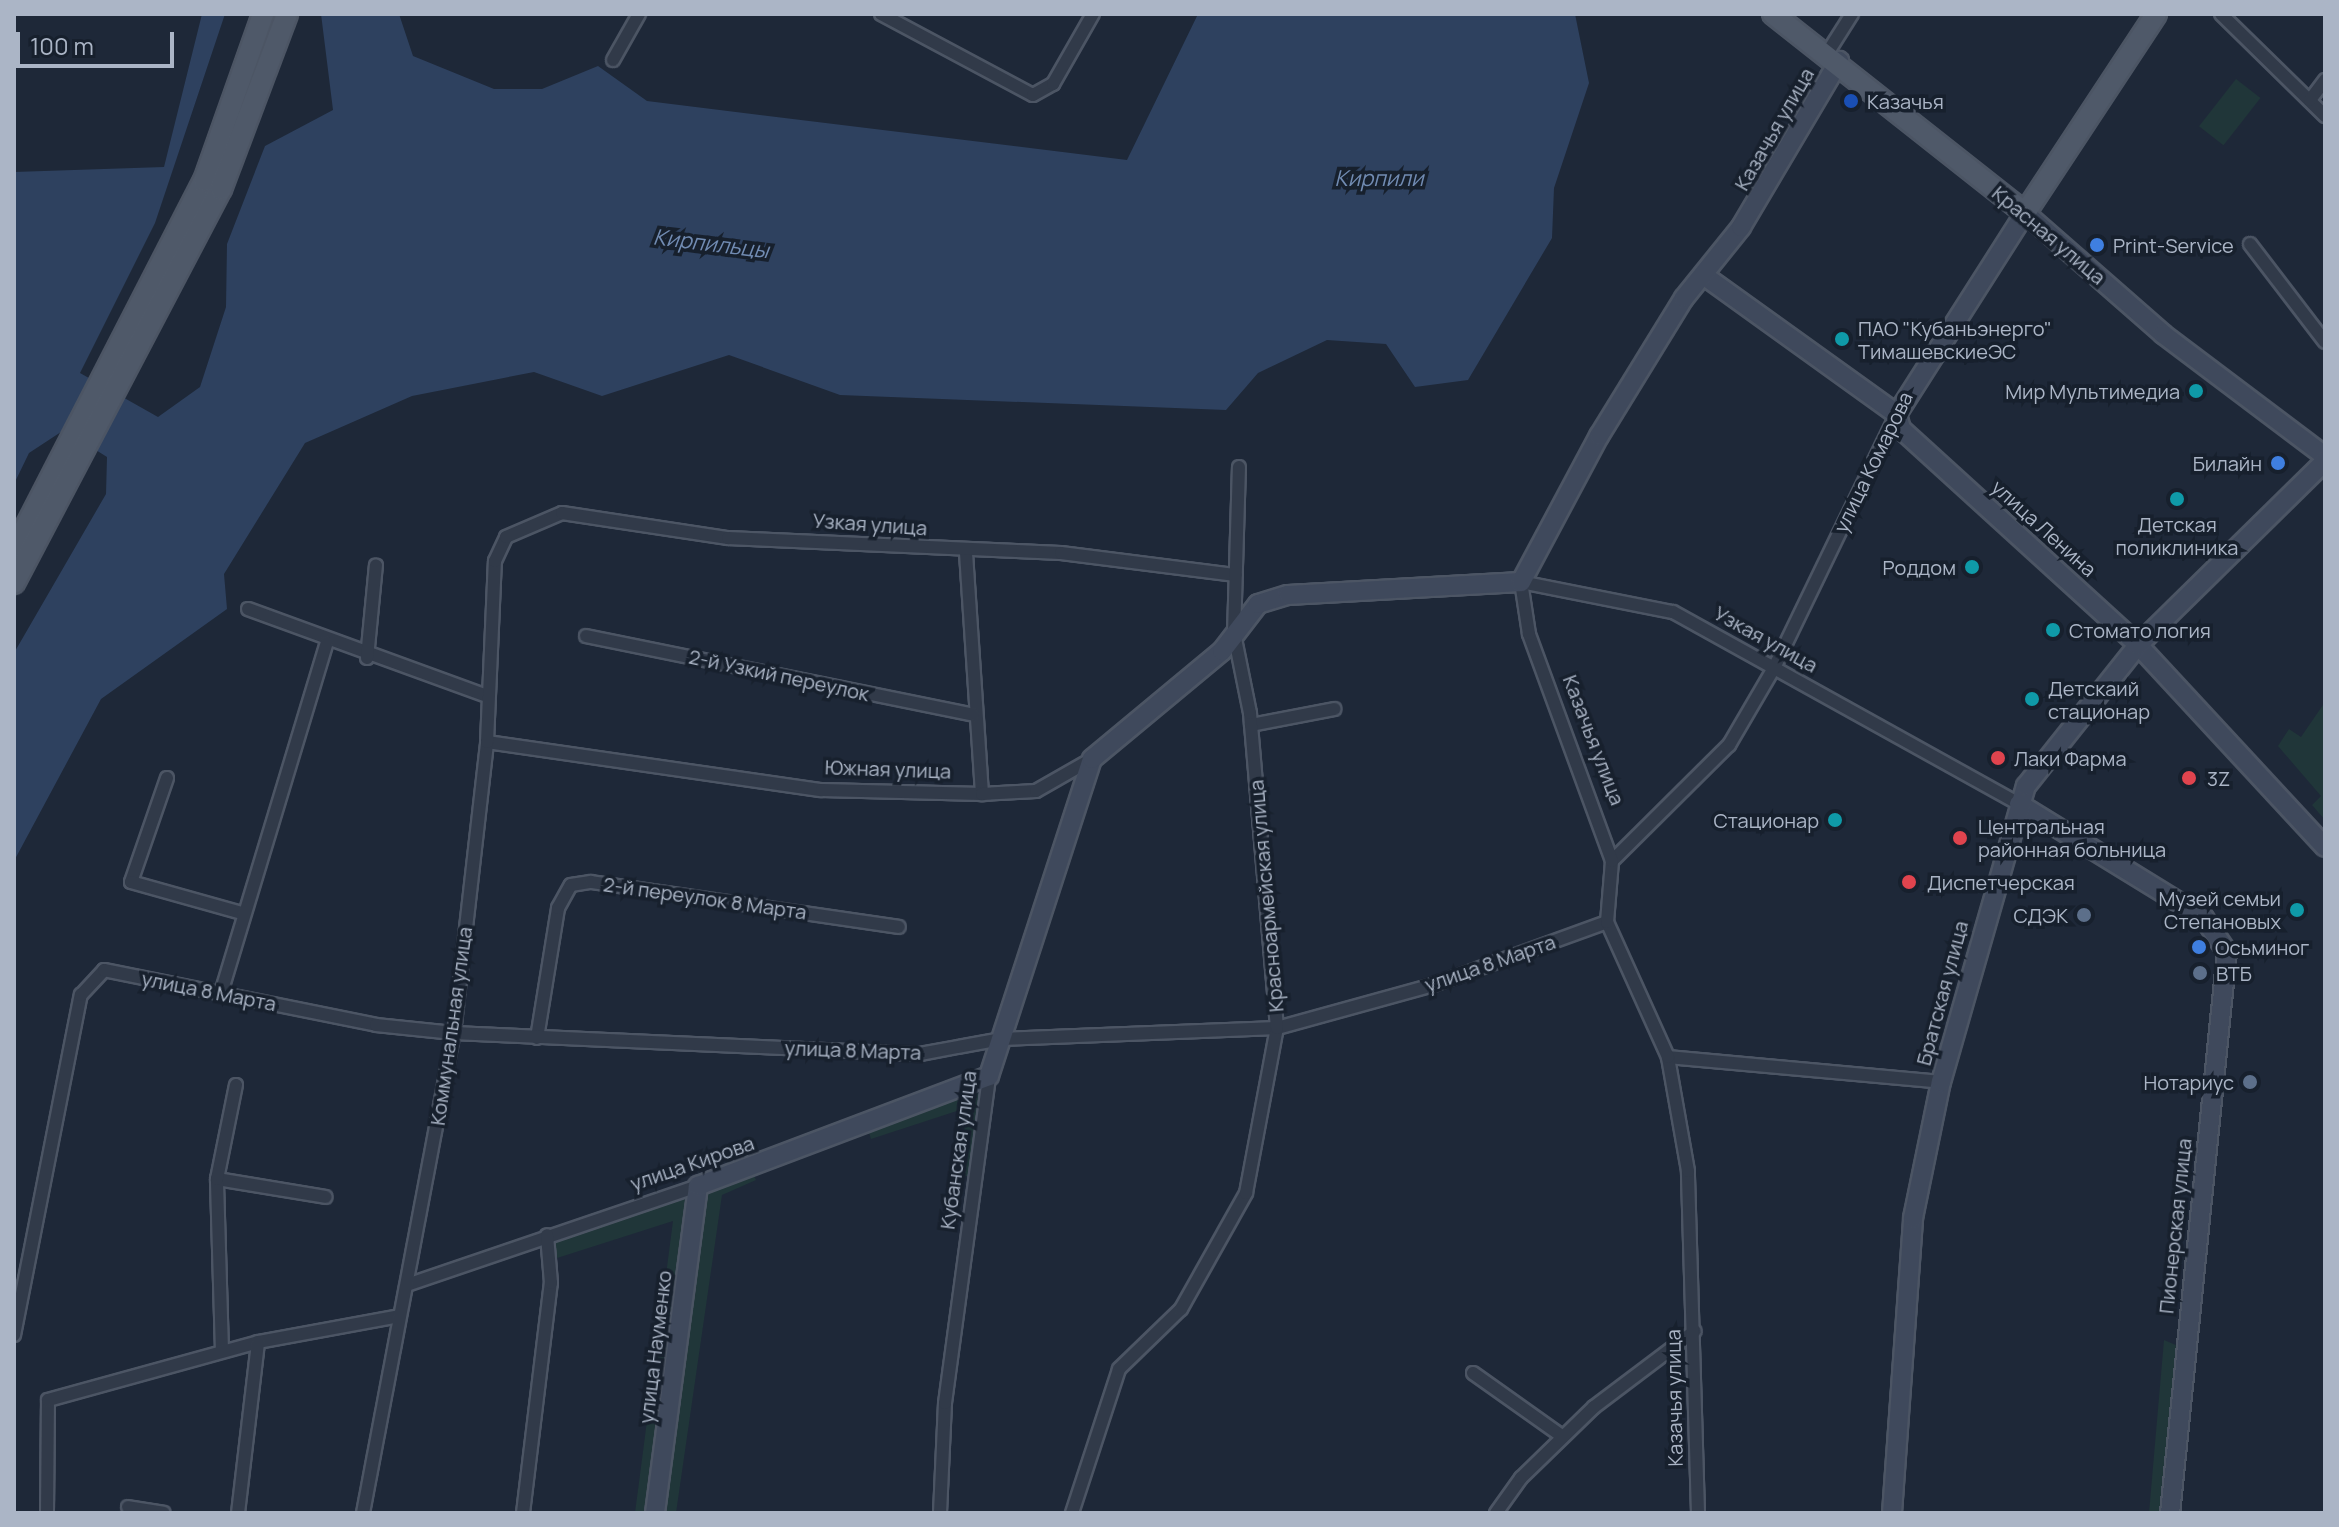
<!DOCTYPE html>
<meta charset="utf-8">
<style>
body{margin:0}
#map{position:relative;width:2339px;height:1527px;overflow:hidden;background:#1e2838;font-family:Manrope,sans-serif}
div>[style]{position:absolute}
.green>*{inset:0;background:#203639;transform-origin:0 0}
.water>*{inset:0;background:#2e415f}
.roads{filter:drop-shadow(2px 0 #4c5564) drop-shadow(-2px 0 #4c5564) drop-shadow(0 2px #4c5564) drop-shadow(0 -2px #4c5564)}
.street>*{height:12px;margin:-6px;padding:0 6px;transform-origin:6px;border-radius:6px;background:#313a49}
.secondary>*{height:18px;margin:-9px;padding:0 9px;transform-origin:9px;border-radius:9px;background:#3f495c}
.primary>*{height:20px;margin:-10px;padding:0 10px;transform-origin:10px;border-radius:10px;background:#4f5969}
.dots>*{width:22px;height:22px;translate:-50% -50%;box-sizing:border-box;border:4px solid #17202d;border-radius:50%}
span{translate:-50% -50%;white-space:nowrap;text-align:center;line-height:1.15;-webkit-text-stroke:7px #17202d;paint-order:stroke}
.poi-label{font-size:20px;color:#abb5c6}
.left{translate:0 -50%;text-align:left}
.right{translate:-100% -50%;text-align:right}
.street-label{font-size:20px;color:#abb5c6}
.water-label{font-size:22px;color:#718bb2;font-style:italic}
.frame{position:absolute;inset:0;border:16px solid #abb5c6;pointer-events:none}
.scale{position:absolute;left:16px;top:32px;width:158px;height:36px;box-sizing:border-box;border:4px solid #abb5c6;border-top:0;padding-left:10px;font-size:24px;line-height:28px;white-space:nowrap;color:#abb5c6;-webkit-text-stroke:6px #17202d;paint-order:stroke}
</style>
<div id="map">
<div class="green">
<i style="left:2236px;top:79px;width:31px;height:60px;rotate:38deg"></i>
<i style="clip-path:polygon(2325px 702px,2325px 820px,2312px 805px,2321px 796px,2278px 746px,2289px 729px,2301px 737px)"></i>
<i style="clip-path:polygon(971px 1091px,982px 1095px,973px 1176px,960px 1176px,966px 1108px,871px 1139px,868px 1129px)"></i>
<i style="clip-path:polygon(752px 1172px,756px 1180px,722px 1195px,676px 1513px,661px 1513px,705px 1199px,712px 1188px)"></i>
<i style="clip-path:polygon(680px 1197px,689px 1202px,650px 1513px,635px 1513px,673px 1221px,554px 1259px,551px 1237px)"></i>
<i style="clip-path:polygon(2164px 1340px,2178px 1346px,2166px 1513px,2149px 1513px)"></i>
</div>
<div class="water">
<i style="clip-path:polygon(202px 14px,225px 14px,155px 223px,80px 373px,158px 417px,200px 387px,226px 307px,227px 244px,265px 146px,333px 110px,321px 14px,399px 14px,413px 56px,494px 89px,542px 89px,598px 66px,647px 101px,1127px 160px,1198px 14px,1575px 14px,1589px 83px,1554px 188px,1552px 238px,1468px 380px,1415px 387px,1386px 344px,1327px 340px,1258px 373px,1226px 410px,840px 395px,729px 355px,602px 396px,534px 372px,412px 396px,305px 443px,224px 574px,227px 609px,101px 699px,14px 861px,14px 653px,106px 494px,107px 457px,64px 430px,29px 453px,14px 484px,14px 172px,164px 167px)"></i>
</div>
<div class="roads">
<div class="street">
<i style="left:881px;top:14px;width:172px;rotate:28.1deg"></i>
<i style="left:1033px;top:95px;width:23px;rotate:-29deg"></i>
<i style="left:1053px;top:84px;width:81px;rotate:-60.3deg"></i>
<i style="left:2221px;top:14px;width:146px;rotate:44.4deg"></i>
<i style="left:1828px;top:52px;width:45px;rotate:-57.7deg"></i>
<i style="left:613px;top:60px;width:53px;rotate:-60.5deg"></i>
<i style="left:2310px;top:100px;width:25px;rotate:-53deg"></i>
<i style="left:2250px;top:244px;width:123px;rotate:52.6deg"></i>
<i style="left:966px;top:553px;width:242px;rotate:86.2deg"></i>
<i style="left:248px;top:609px;width:251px;rotate:20deg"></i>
<i style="left:586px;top:636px;width:395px;rotate:11.5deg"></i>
<i style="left:367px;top:658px;width:93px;rotate:-84.5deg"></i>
<i style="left:1251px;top:725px;width:85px;rotate:-10.9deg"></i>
<i style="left:487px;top:742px;width:338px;rotate:8.2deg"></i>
<i style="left:822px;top:790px;width:160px;rotate:1.4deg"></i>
<i style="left:982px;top:794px;width:54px;rotate:-3.2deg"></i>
<i style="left:1036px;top:791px;width:64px;rotate:-29.7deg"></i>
<i style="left:167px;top:778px;width:110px;rotate:109.1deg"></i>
<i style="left:131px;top:882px;width:115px;rotate:15.6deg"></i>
<i style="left:1612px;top:861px;width:165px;rotate:-44.8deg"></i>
<i style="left:1729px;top:745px;width:89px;rotate:-59.7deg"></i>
<i style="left:1774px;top:668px;width:282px;rotate:-64.2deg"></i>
<i style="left:221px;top:993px;width:366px;rotate:-73.2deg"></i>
<i style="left:537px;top:1038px;width:132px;rotate:-80.8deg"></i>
<i style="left:558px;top:908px;width:26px;rotate:-61deg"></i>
<i style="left:571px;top:885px;width:20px;rotate:-9deg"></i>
<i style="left:591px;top:882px;width:311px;rotate:8.3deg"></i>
<i style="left:1668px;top:1057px;width:274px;rotate:5.2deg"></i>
<i style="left:217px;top:1179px;width:110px;rotate:9.4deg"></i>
<i style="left:407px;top:1285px;width:307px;rotate:-18.8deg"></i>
<i style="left:14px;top:1335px;width:347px;rotate:-78.9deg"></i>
<i style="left:81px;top:995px;width:34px;rotate:-47deg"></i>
<i style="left:104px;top:970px;width:278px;rotate:11.4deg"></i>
<i style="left:376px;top:1025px;width:78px;rotate:5.9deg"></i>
<i style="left:454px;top:1033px;width:466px;rotate:2.6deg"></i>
<i style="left:920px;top:1054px;width:82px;rotate:-10.5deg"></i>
<i style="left:1001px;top:1039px;width:276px;rotate:-2.3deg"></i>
<i style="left:1277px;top:1028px;width:162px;rotate:-15.4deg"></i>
<i style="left:1433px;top:985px;width:185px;rotate:-19.9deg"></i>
<i style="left:222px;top:1351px;width:172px;rotate:-91.7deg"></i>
<i style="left:217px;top:1179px;width:96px;rotate:-78.6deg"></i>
<i style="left:1473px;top:1373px;width:110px;rotate:35.4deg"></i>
<i style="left:128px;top:1507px;width:36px;rotate:9deg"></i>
<i style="left:47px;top:1513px;width:113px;rotate:-89.5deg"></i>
<i style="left:48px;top:1400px;width:218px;rotate:-15.4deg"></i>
<i style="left:258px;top:1342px;width:143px;rotate:-10.4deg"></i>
<i style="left:238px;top:1513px;width:172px;rotate:-83.3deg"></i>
<i style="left:363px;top:1513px;width:489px;rotate:-79.3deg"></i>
<i style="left:454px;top:1033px;width:293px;rotate:-83.5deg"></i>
<i style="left:487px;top:742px;width:181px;rotate:-87.5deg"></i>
<i style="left:495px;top:561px;width:26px;rotate:-65deg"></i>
<i style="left:506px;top:537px;width:61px;rotate:-23.2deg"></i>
<i style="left:562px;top:513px;width:168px;rotate:8.6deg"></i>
<i style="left:728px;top:538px;width:333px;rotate:2.6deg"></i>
<i style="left:1061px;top:553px;width:176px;rotate:7.2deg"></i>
<i style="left:523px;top:1513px;width:232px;rotate:-83.1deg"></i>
<i style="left:551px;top:1283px;width:48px;rotate:-94.8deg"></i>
<i style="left:940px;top:1513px;width:110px;rotate:-87.4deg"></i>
<i style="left:945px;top:1403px;width:330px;rotate:-82.3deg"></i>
<i style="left:1072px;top:1513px;width:151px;rotate:-71.9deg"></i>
<i style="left:1119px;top:1369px;width:86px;rotate:-44.1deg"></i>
<i style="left:1181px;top:1309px;width:133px;rotate:-60.7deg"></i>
<i style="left:1246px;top:1193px;width:168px;rotate:-79.4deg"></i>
<i style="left:1277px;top:1028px;width:316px;rotate:-94.9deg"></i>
<i style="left:1250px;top:713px;width:81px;rotate:-101.4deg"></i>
<i style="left:1234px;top:634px;width:167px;rotate:-88.3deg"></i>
<i style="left:1496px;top:1513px;width:43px;rotate:-54.5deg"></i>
<i style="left:1521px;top:1478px;width:102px;rotate:-44.2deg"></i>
<i style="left:1594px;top:1407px;width:126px;rotate:-37deg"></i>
<i style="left:1698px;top:1513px;width:342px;rotate:-91.7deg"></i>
<i style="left:1688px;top:1171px;width:116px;rotate:-100deg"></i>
<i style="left:1668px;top:1057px;width:148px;rotate:-114.3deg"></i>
<i style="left:1607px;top:922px;width:61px;rotate:-85.3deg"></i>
<i style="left:1612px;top:861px;width:242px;rotate:-110.1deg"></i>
<i style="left:1529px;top:634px;width:53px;rotate:-98.7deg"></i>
<i style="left:1521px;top:582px;width:155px;rotate:11.2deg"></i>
<i style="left:1673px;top:612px;width:396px;rotate:29deg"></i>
</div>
<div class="secondary">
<i style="left:1706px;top:277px;width:235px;rotate:35.7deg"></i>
<i style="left:1897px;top:414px;width:16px;rotate:75deg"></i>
<i style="left:1901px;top:429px;width:321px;rotate:42.3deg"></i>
<i style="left:2138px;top:645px;width:275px;rotate:47.2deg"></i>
<i style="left:1897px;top:414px;width:238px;rotate:-57.5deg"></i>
<i style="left:2025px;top:213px;width:184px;rotate:41.2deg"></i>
<i style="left:2163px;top:334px;width:203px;rotate:37deg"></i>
<i style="left:2019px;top:804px;width:217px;rotate:31.6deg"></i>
<i style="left:2204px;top:918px;width:41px;rotate:55.9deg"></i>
<i style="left:2227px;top:952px;width:564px;rotate:95.8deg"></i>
<i style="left:655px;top:1513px;width:330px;rotate:-82.5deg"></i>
<i style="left:698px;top:1186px;width:311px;rotate:-20.7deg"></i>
<i style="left:989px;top:1076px;width:333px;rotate:-72deg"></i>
<i style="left:1092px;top:759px;width:169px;rotate:-39.7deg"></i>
<i style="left:1222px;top:651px;width:59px;rotate:-52.5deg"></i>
<i style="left:1258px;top:604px;width:31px;rotate:-17deg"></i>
<i style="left:1288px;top:595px;width:233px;rotate:-3.2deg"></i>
<i style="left:1521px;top:582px;width:166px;rotate:-61.9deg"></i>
<i style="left:1599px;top:436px;width:162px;rotate:-58.4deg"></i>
<i style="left:1684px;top:298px;width:91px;rotate:-51.2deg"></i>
<i style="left:1741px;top:227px;width:193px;rotate:-59.4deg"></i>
<i style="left:1892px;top:1513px;width:296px;rotate:-85.9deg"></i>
<i style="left:1913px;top:1218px;width:139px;rotate:-78.4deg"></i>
<i style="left:1941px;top:1082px;width:308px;rotate:-74deg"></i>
<i style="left:2026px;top:786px;width:180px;rotate:-51.5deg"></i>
<i style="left:2138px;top:645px;width:262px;rotate:-44.5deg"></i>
</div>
<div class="primary">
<i style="left:1773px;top:14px;width:321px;rotate:38.3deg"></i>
<i style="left:2025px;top:213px;width:238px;rotate:-56.6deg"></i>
<i style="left:14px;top:550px;width:415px;rotate:-62.8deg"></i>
<i style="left:204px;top:181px;width:177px;rotate:-70.5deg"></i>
<i style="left:14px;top:583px;width:445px;rotate:-62.3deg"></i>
<i style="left:221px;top:189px;width:187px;rotate:-69.3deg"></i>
</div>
</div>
<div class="dots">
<i style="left:1851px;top:101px;background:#1a4fb4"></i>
<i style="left:2097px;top:245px;background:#3f7fe0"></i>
<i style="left:1842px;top:339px;background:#0f9aa8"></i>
<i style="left:2196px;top:391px;background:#0f9aa8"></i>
<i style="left:2278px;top:463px;background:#3f7fe0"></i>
<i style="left:2177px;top:499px;background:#0f9aa8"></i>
<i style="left:1972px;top:567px;background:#0f9aa8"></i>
<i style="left:2053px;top:630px;background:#0f9aa8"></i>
<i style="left:2032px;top:699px;background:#0f9aa8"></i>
<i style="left:1998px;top:758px;background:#e0444e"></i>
<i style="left:2189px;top:778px;background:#e0444e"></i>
<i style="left:1835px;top:820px;background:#0f9aa8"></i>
<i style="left:1960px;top:838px;background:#e0444e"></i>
<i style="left:1909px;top:882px;background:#e0444e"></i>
<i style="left:2297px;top:910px;background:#0f9aa8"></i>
<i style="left:2084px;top:915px;background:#5c6f8a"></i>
<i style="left:2199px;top:947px;background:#3f7fe0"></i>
<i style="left:2200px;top:973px;background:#5c6f8a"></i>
<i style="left:2250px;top:1082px;background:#5c6f8a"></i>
</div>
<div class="poi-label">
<span class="left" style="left:1867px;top:101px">Казачья</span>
<span class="left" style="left:2113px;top:245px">Print-Service</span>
<span class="left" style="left:1858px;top:340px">ПАО "Кубаньэнерго"<br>ТимашевскиеЭС</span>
<span class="right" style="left:2180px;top:391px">Мир Мультимедиа</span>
<span class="right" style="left:2262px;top:463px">Билайн</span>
<span style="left:2177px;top:536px">Детская<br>поликлиника</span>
<span class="right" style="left:1956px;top:567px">Роддом</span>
<span class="left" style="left:2069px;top:630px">Стомато логия</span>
<span class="left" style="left:2048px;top:700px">Детскаий<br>стационар</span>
<span class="left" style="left:2014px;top:758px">Лаки Фарма</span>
<span class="left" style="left:2207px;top:778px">3Z</span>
<span class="right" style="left:1819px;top:820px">Стационар</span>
<span class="left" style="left:1978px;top:838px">Центральная<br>районная больница</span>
<span class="left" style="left:1927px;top:882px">Диспетчерская</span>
<span class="right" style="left:2281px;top:910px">Музей семьи<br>Степановых</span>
<span class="right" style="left:2068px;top:915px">СДЭК</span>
<span class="left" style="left:2215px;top:947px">Осьминог</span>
<span class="left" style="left:2216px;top:973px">ВТБ</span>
<span class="right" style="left:2234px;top:1082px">Нотариус</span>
</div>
<div class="street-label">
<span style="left:1774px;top:129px;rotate:-60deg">Казачья улица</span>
<span style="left:2049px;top:235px;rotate:40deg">Красная улица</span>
<span style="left:1873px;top:462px;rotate:-64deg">улица Комарова</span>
<span style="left:870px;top:524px;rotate:4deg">Узкая улица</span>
<span style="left:2044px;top:528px;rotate:42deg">улица Ленина</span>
<span style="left:1766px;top:639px;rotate:29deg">Узкая улица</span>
<span style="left:779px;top:675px;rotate:12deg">2-й Узкий переулок</span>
<span style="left:1594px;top:740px;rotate:69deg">Казачья улица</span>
<span style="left:888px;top:769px;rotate:2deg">Южная улица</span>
<span style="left:1266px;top:896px;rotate:-95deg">Красноармейская улица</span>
<span style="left:705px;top:898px;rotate:8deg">2-й переулок 8 Марта</span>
<span style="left:1490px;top:963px;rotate:-19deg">улица 8 Марта</span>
<span style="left:209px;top:991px;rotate:11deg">улица 8 Марта</span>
<span style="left:1942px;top:993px;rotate:-75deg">Братская улица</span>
<span style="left:451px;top:1026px;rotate:-82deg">Коммунальная улица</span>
<span style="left:853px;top:1050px;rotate:2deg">улица 8 Марта</span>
<span style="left:958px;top:1150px;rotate:-82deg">Кубанская улица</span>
<span style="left:692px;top:1163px;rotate:-19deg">улица Кирова</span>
<span style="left:2175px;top:1226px;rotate:-84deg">Пионерская улица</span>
<span style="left:655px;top:1347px;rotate:-83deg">улица Науменко</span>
<span style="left:1674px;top:1398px;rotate:-91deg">Казачья улица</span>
</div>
<div class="water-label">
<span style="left:1379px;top:179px">Кирпили</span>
<span style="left:711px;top:244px;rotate:7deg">Кирпильцы</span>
</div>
<div class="frame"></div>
<div class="scale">100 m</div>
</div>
